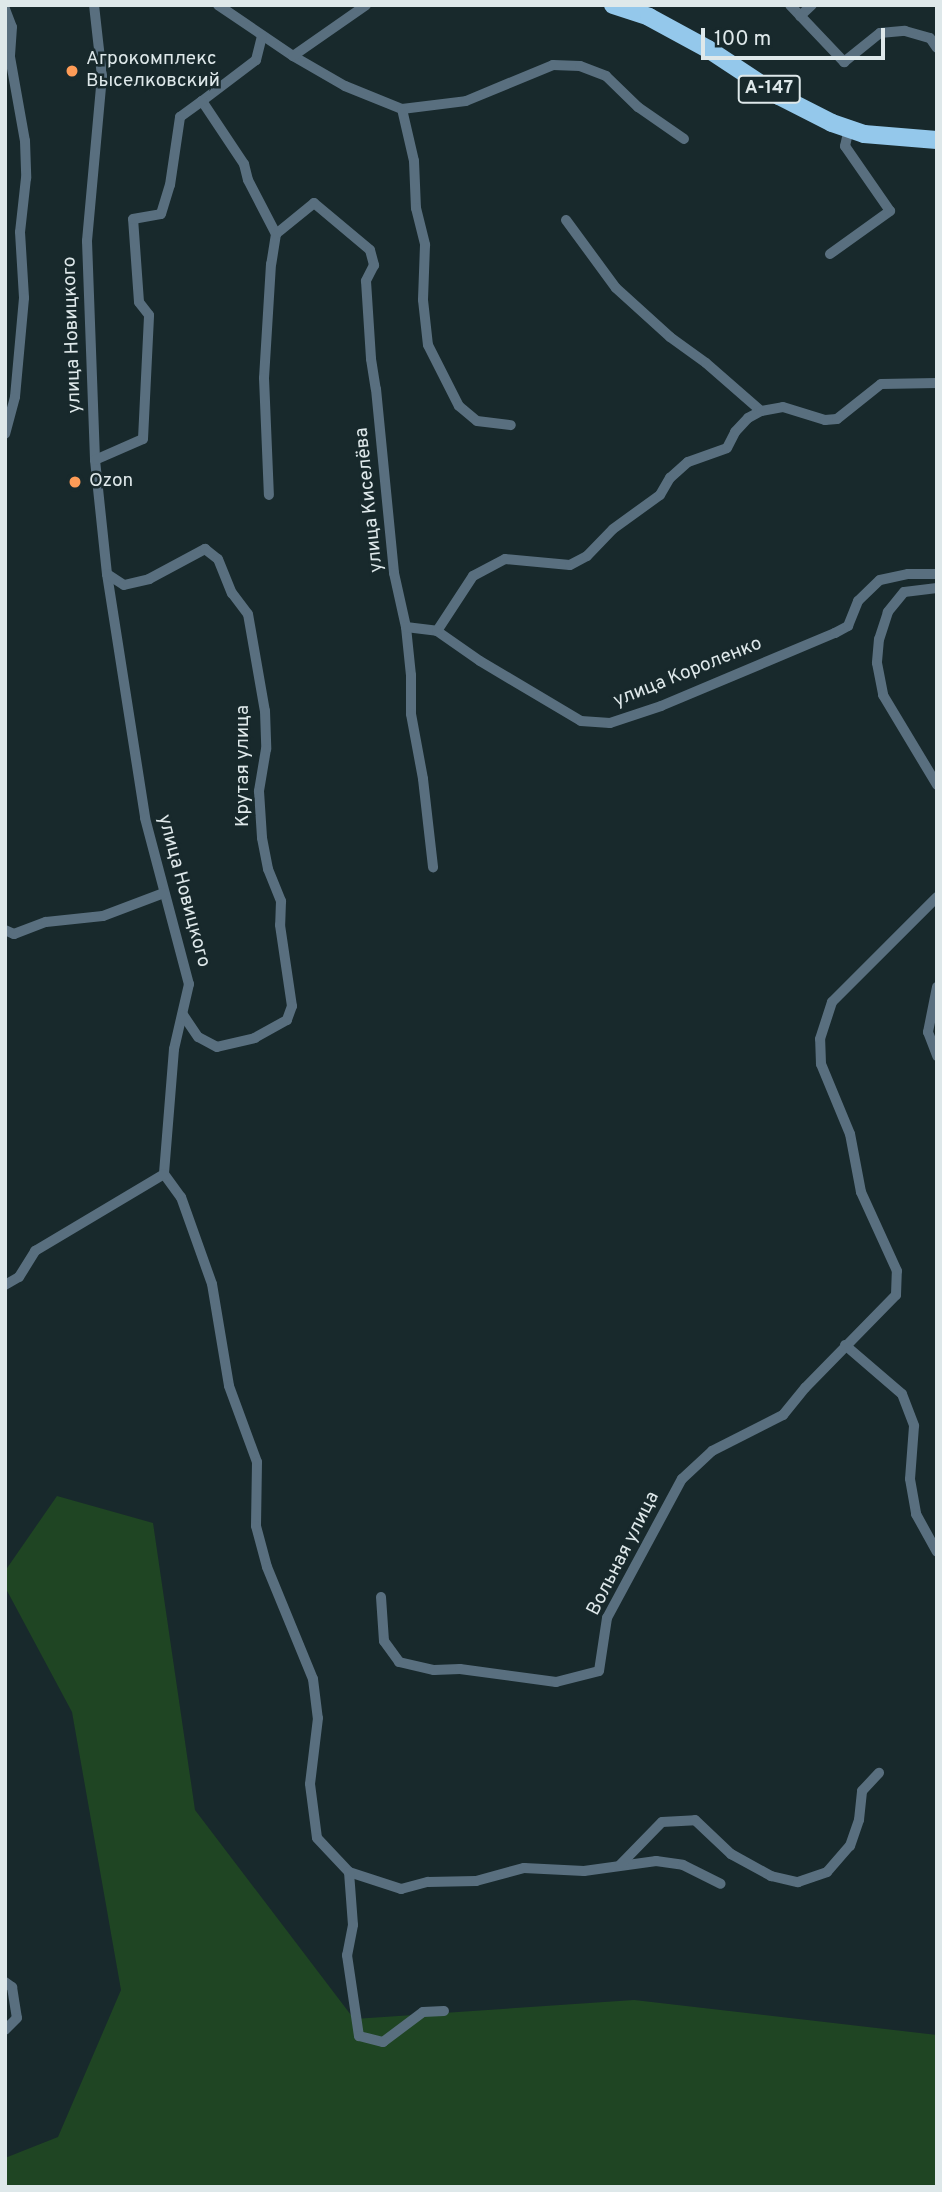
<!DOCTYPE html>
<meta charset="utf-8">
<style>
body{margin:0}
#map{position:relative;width:942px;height:2192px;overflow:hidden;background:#18292c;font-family:Overpass,sans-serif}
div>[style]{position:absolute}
.green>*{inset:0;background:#1f4523}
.minor>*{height:10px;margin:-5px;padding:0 5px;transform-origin:5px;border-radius:5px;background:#596f7f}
.trunk>*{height:18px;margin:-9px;padding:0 9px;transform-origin:9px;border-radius:9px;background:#94c8eb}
.dots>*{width:19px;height:19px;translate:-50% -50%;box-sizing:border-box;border:4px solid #18292c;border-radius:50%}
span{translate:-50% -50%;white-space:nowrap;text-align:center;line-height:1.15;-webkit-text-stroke:5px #18292c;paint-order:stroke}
.shield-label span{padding:2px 5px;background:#18292c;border:2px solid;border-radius:5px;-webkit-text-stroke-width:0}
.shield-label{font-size:18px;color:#dee8ea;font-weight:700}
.poi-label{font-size:19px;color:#dee8ea}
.left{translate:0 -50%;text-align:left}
.street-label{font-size:19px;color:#dee8ea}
.frame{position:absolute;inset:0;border:7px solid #dee8ea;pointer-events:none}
.scale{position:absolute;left:701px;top:28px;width:184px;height:32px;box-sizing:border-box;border:4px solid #dee8ea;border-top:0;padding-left:9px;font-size:21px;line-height:24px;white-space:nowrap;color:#dee8ea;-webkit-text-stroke:5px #18292c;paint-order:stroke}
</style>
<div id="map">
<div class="green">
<i style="clip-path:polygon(57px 1496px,153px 1523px,195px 1810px,354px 2019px,634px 2000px,937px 2035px,937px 2187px,5px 2187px,5px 2158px,58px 2137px,121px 1990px,72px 1712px,5px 1587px,5px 1571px)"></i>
</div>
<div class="minor">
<i style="left:94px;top:5px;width:71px;rotate:83.6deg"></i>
<i style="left:102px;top:76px;width:166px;rotate:95.2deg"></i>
<i style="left:87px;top:241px;width:219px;rotate:87.9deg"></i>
<i style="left:95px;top:460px;width:115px;rotate:84deg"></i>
<i style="left:107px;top:574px;width:247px;rotate:81.1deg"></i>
<i style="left:145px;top:818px;width:172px;rotate:75.2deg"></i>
<i style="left:189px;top:984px;width:67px;rotate:103deg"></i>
<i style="left:174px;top:1049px;width:125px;rotate:94.6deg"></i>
<i style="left:164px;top:1174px;width:29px;rotate:54deg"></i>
<i style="left:181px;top:1197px;width:92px;rotate:70.4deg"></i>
<i style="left:212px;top:1284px;width:103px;rotate:80.5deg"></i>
<i style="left:229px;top:1386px;width:81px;rotate:69.8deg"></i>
<i style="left:257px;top:1462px;width:64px;rotate:90.9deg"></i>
<i style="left:256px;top:1526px;width:42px;rotate:75deg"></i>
<i style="left:267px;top:1567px;width:121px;rotate:67.7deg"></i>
<i style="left:313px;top:1679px;width:39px;rotate:83deg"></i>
<i style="left:318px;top:1718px;width:66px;rotate:96.9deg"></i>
<i style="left:310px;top:1784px;width:54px;rotate:82.6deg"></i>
<i style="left:317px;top:1838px;width:47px;rotate:46.7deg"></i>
<i style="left:349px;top:1872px;width:55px;rotate:18.1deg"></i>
<i style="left:401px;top:1889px;width:28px;rotate:-15deg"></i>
<i style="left:428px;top:1882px;width:48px;rotate:-1.2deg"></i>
<i style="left:476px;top:1881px;width:50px;rotate:-15.2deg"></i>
<i style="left:524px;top:1868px;width:60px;rotate:2.9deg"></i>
<i style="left:584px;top:1871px;width:73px;rotate:-7.9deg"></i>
<i style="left:656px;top:1861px;width:27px;rotate:8deg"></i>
<i style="left:683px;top:1865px;width:42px;rotate:26.6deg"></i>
<i style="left:218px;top:5px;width:91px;rotate:34.2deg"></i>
<i style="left:293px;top:56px;width:60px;rotate:30deg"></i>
<i style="left:345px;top:86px;width:61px;rotate:22deg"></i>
<i style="left:402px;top:109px;width:64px;rotate:-7.1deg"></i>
<i style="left:466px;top:101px;width:94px;rotate:-22.5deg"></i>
<i style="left:553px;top:65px;width:27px;rotate:2deg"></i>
<i style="left:580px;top:66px;width:28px;rotate:21deg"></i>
<i style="left:606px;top:76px;width:45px;rotate:44.1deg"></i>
<i style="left:638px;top:107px;width:56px;rotate:34.8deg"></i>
<i style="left:790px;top:5px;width:79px;rotate:46.5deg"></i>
<i style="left:844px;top:62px;width:46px;rotate:-38.9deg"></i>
<i style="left:880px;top:33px;width:25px;rotate:-5deg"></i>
<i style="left:905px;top:31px;width:26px;rotate:16deg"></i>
<i style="left:930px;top:38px;width:12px;rotate:55deg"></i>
<i style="left:5px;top:9px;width:19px;rotate:69deg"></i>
<i style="left:12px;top:27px;width:30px;rotate:94deg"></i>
<i style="left:10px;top:57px;width:85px;rotate:79.9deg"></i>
<i style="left:25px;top:141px;width:37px;rotate:88deg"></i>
<i style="left:26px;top:178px;width:54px;rotate:96.3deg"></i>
<i style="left:20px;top:232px;width:66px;rotate:86.5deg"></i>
<i style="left:24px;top:298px;width:99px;rotate:95.2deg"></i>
<i style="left:15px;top:397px;width:38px;rotate:105deg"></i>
<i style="left:800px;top:16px;width:16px;rotate:-43deg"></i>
<i style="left:262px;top:36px;width:25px;rotate:104deg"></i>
<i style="left:256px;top:60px;width:68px;rotate:142.8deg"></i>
<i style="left:202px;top:101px;width:76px;rotate:56.3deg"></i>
<i style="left:244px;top:164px;width:16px;rotate:76deg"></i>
<i style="left:248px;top:180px;width:61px;rotate:62.6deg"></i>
<i style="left:276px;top:234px;width:30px;rotate:99deg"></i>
<i style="left:271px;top:264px;width:114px;rotate:93.5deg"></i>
<i style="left:264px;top:378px;width:117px;rotate:87.6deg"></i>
<i style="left:293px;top:56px;width:89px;rotate:-34.9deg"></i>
<i style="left:402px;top:109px;width:53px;rotate:77deg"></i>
<i style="left:414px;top:161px;width:47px;rotate:87.6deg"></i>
<i style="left:416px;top:208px;width:38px;rotate:76deg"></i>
<i style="left:425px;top:245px;width:55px;rotate:92.1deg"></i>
<i style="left:423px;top:300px;width:45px;rotate:83.7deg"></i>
<i style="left:428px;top:345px;width:68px;rotate:63.1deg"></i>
<i style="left:459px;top:406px;width:23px;rotate:40deg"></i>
<i style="left:477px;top:421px;width:34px;rotate:7deg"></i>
<i style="left:566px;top:220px;width:84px;rotate:53.7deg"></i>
<i style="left:616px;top:288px;width:73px;rotate:42.2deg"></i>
<i style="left:670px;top:337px;width:44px;rotate:35.8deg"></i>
<i style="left:706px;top:363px;width:73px;rotate:41.1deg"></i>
<i style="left:276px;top:234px;width:49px;rotate:-39.2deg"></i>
<i style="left:314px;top:203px;width:73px;rotate:40deg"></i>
<i style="left:370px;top:250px;width:16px;rotate:75deg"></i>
<i style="left:374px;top:265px;width:18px;rotate:117deg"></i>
<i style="left:366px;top:281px;width:78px;rotate:86.3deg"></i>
<i style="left:371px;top:359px;width:30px;rotate:81deg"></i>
<i style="left:376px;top:389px;width:185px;rotate:84.4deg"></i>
<i style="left:394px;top:573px;width:55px;rotate:77.5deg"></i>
<i style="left:406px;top:627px;width:48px;rotate:84.1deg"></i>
<i style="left:411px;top:675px;width:39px;rotate:90deg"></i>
<i style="left:411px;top:714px;width:66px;rotate:79.5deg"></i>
<i style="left:423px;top:779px;width:89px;rotate:83.5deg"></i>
<i style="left:830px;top:254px;width:74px;rotate:-35.6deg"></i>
<i style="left:890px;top:211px;width:79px;rotate:-124.7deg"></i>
<i style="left:845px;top:146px;width:18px;rotate:-77deg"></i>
<i style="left:95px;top:460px;width:52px;rotate:-23.6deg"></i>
<i style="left:143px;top:439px;width:124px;rotate:-87.2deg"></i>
<i style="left:149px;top:315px;width:16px;rotate:-128deg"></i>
<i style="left:139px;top:302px;width:83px;rotate:-94.1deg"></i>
<i style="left:133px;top:219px;width:28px;rotate:-10deg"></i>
<i style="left:161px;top:214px;width:30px;rotate:-73deg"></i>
<i style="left:170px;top:185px;width:69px;rotate:-81.6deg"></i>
<i style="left:180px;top:117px;width:27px;rotate:-36deg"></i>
<i style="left:107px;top:574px;width:20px;rotate:33deg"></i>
<i style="left:124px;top:585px;width:26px;rotate:-13deg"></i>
<i style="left:149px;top:579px;width:64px;rotate:-28.2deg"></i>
<i style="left:205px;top:549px;width:16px;rotate:38deg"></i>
<i style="left:218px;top:559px;width:37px;rotate:68deg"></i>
<i style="left:232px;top:593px;width:26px;rotate:53deg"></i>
<i style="left:248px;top:614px;width:98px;rotate:80.1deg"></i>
<i style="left:265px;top:711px;width:38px;rotate:88deg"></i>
<i style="left:266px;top:749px;width:43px;rotate:99.5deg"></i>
<i style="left:259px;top:791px;width:47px;rotate:86.3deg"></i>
<i style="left:262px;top:838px;width:32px;rotate:79deg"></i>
<i style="left:268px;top:869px;width:35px;rotate:68deg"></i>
<i style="left:281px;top:901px;width:24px;rotate:92deg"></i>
<i style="left:280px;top:925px;width:82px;rotate:81.6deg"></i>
<i style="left:292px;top:1006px;width:15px;rotate:110deg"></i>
<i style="left:287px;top:1020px;width:37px;rotate:151deg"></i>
<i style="left:255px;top:1038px;width:39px;rotate:167deg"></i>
<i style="left:217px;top:1047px;width:21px;rotate:-152deg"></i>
<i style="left:198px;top:1037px;width:27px;rotate:-124deg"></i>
<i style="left:937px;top:588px;width:33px;rotate:173deg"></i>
<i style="left:904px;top:592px;width:26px;rotate:129deg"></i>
<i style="left:888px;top:612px;width:28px;rotate:108deg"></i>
<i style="left:879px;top:639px;width:24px;rotate:95deg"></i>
<i style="left:877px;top:663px;width:33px;rotate:79deg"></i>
<i style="left:883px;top:695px;width:105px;rotate:59deg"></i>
<i style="left:406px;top:627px;width:31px;rotate:7deg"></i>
<i style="left:437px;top:631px;width:52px;rotate:34.9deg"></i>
<i style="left:480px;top:661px;width:117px;rotate:30.7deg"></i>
<i style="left:581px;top:721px;width:29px;rotate:4deg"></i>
<i style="left:610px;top:723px;width:54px;rotate:-18.4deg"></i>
<i style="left:661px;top:706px;width:189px;rotate:-22.8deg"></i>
<i style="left:835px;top:633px;width:15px;rotate:-28deg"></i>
<i style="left:848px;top:626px;width:27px;rotate:-68deg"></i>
<i style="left:858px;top:601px;width:30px;rotate:-44deg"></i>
<i style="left:880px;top:580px;width:29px;rotate:-12deg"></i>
<i style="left:908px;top:574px;width:29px"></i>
<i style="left:437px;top:631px;width:66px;rotate:-56.8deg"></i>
<i style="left:473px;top:576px;width:36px;rotate:-28deg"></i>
<i style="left:505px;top:559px;width:65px;rotate:5.3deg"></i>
<i style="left:570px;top:565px;width:19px;rotate:-28deg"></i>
<i style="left:587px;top:556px;width:37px;rotate:-46deg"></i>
<i style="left:613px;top:529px;width:58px;rotate:-35.9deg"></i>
<i style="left:660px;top:495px;width:20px;rotate:-60deg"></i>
<i style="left:670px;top:478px;width:24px;rotate:-42deg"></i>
<i style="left:688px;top:462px;width:41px;rotate:-19.7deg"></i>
<i style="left:727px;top:448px;width:18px;rotate:-63deg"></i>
<i style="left:735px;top:432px;width:19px;rotate:-47deg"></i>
<i style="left:748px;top:418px;width:15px;rotate:-28deg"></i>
<i style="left:761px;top:411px;width:22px;rotate:-10deg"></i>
<i style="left:783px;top:407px;width:44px;rotate:17.2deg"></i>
<i style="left:825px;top:420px;width:12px;rotate:-5deg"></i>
<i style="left:837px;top:419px;width:56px;rotate:-38.5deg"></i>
<i style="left:881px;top:384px;width:56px;rotate:-1deg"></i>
<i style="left:5px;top:930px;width:10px;rotate:24deg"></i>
<i style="left:14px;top:934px;width:34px;rotate:-21deg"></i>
<i style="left:46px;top:922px;width:57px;rotate:-6deg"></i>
<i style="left:103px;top:916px;width:65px;rotate:-20.7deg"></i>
<i style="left:937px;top:987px;width:46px;rotate:101.3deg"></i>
<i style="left:928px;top:1032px;width:26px;rotate:69deg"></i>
<i style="left:5px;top:1285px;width:16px;rotate:-30deg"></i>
<i style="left:19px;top:1277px;width:31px;rotate:-58deg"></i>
<i style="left:35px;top:1251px;width:150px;rotate:-30.8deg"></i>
<i style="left:845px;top:1345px;width:75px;rotate:40.7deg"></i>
<i style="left:902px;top:1394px;width:34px;rotate:69deg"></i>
<i style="left:914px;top:1426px;width:53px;rotate:94.3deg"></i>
<i style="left:910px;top:1479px;width:36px;rotate:80deg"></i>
<i style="left:916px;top:1514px;width:43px;rotate:61.1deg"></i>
<i style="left:381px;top:1597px;width:44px;rotate:86.1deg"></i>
<i style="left:384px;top:1641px;width:26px;rotate:54deg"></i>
<i style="left:399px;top:1662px;width:36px;rotate:13deg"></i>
<i style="left:434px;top:1670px;width:26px;rotate:-2deg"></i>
<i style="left:460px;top:1669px;width:97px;rotate:7.7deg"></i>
<i style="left:556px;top:1682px;width:44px;rotate:-14.3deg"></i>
<i style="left:599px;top:1671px;width:54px;rotate:-81.4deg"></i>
<i style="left:607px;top:1618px;width:158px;rotate:-61.7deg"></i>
<i style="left:682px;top:1479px;width:41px;rotate:-43deg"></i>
<i style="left:712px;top:1451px;width:80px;rotate:-26.9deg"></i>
<i style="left:783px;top:1415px;width:35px;rotate:-51deg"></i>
<i style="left:805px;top:1388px;width:130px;rotate:-45.6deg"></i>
<i style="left:896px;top:1295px;width:24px;rotate:-88deg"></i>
<i style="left:897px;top:1271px;width:87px;rotate:-114.5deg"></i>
<i style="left:861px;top:1192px;width:59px;rotate:-100.7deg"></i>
<i style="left:850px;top:1134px;width:76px;rotate:-112.5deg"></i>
<i style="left:821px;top:1064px;width:25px;rotate:-92deg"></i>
<i style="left:820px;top:1039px;width:39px;rotate:-72deg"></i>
<i style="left:832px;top:1002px;width:148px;rotate:-45deg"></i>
<i style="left:620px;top:1865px;width:60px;rotate:-45.7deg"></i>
<i style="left:662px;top:1822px;width:33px;rotate:-3deg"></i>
<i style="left:695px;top:1820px;width:50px;rotate:43.4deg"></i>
<i style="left:731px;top:1854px;width:46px;rotate:28.8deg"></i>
<i style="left:771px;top:1876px;width:28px;rotate:13deg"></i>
<i style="left:798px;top:1882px;width:31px;rotate:-19deg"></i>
<i style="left:827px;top:1872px;width:35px;rotate:-49deg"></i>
<i style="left:850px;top:1846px;width:28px;rotate:-71deg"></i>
<i style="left:859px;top:1820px;width:29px;rotate:-84deg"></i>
<i style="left:862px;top:1791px;width:25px;rotate:-47deg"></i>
<i style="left:349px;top:1872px;width:53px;rotate:85.7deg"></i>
<i style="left:353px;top:1925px;width:31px;rotate:101deg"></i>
<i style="left:347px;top:1955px;width:82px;rotate:81.6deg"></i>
<i style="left:359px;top:2036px;width:25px;rotate:14deg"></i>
<i style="left:383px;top:2042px;width:50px;rotate:-36.9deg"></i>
<i style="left:423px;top:2012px;width:21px;rotate:-3deg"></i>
<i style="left:5px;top:1982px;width:9px;rotate:36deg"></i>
<i style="left:12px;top:1987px;width:31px;rotate:81deg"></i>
<i style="left:17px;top:2018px;width:17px;rotate:135deg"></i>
</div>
<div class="trunk">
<i style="left:613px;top:5px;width:38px;rotate:18deg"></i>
<i style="left:649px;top:17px;width:67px;rotate:28.5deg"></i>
<i style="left:708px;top:49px;width:85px;rotate:33.5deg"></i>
<i style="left:779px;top:96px;width:59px;rotate:27deg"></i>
<i style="left:832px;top:123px;width:34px;rotate:19deg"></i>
<i style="left:864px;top:134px;width:73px;rotate:4.7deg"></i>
</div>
<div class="dots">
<i style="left:72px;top:71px;background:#fe9c57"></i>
<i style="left:75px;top:482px;background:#fe9c57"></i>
</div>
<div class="shield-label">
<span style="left:769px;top:89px">А-147</span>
</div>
<div class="poi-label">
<span class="left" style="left:86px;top:71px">Агрокомплекс<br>Выселковский</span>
<span class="left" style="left:89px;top:482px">Ozon</span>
</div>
<div class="street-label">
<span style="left:73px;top:335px;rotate:-92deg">улица Новицкого</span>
<span style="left:370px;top:500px;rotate:-96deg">улица Киселёва</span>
<span style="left:688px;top:673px;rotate:-22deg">улица Короленко</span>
<span style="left:244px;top:766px;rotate:-90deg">Крутая улица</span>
<span style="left:183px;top:891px;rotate:75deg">улица Новицкого</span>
<span style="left:624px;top:1554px;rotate:-63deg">Вольная улица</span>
</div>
<div class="frame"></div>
<div class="scale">100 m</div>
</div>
